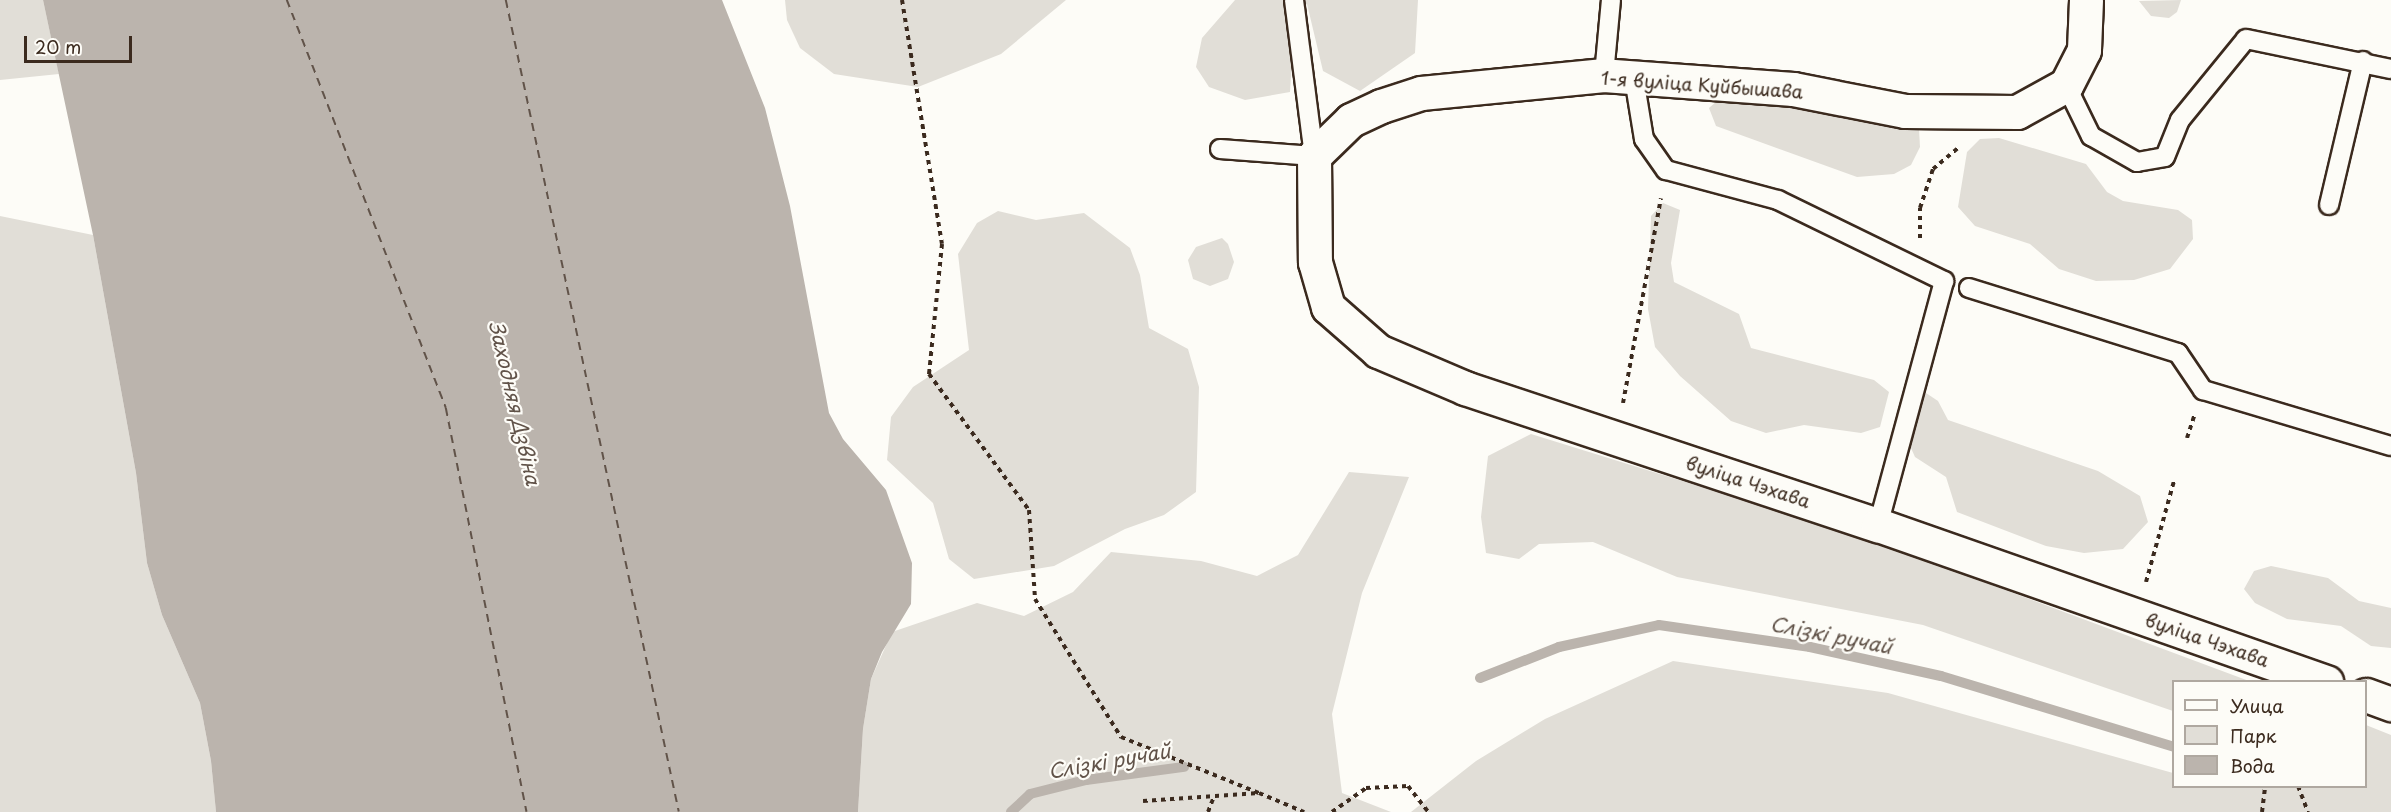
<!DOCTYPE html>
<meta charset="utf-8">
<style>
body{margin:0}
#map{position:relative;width:2391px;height:812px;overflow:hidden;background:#fdfcf7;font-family:"Playpen Sans",sans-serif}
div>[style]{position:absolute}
.green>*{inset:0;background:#e1ded7}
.water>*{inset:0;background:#bbb4ad}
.stream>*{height:10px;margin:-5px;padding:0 5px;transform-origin:5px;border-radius:5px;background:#bbb4ad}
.ferry>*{height:1.5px;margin-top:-0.75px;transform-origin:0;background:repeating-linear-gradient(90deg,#615349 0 8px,transparent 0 14px)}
.path>*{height:4px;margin-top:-2px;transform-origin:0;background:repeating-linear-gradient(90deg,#3b2a1e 0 4.5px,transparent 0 9px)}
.roads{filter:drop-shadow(2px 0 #3b2a1e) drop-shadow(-2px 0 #3b2a1e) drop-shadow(0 2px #3b2a1e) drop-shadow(0 -2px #3b2a1e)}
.service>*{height:18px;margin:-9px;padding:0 9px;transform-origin:9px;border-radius:9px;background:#fdfcf7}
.minor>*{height:33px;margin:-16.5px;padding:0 16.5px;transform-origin:16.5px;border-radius:16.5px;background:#fdfcf7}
span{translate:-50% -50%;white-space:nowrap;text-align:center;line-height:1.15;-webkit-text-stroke:4.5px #fdfcf7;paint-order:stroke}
.street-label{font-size:18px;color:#3b2a1e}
.water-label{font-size:20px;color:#615349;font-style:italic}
.legend{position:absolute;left:2172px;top:680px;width:195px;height:108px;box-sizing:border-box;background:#fdfcf7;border:2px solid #afa8a0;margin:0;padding:8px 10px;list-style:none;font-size:18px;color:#3b2a1e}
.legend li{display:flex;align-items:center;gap:12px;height:30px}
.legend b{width:30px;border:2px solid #afa8a0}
.scale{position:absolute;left:24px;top:36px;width:108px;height:27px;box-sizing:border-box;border:3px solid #3b2a1e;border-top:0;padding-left:8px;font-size:18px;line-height:21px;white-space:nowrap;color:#3b2a1e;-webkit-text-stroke:4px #fdfcf7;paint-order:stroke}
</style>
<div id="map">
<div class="green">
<i style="clip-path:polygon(0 0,43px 0,59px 74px,0 80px)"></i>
<i style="clip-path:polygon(785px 0,1066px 0,1001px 54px,918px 87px,834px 74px,800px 48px,787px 20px)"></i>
<i style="clip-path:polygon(1235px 0,1418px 0,1415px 53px,1360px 91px,1323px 71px,1307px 4px,1295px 14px,1290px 92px,1245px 100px,1209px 87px,1196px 67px,1202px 38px)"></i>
<i style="clip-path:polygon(2181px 0,2177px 12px,2169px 18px,2151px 16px,2139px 1px)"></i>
<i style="clip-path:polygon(1724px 95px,1904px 118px,1919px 129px,1920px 147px,1911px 165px,1894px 174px,1857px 177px,1716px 126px,1709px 108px)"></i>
<i style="clip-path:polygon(1999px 138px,2086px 164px,2107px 192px,2123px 201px,2178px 210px,2192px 220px,2193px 239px,2170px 269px,2134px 280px,2096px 281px,2059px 269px,2030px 244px,1975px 226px,1958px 207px,1967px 152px,1980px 139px)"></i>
<i style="clip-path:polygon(1663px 203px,1680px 210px,1671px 263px,1674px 282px,1739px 314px,1751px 348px,1874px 380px,1889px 392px,1880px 427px,1861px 433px,1804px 425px,1766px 433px,1731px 421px,1680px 376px,1655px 347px,1648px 309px,1651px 216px)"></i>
<i style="clip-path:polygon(998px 211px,1036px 220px,1084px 213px,1130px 248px,1140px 275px,1149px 328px,1188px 349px,1199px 387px,1196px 492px,1164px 515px,1125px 529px,1054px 566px,974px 579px,949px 559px,933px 503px,887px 460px,891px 417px,913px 387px,969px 350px,958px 254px,977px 223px)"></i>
<i style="clip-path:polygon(0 216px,93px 235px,136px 473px,147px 563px,162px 615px,200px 703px,211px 761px,216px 812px,0 812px)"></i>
<i style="clip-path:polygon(1222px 238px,1228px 244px,1234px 262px,1228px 279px,1210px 286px,1193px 279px,1188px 260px,1196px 247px)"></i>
<i style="clip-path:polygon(1926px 393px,1938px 401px,1948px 420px,2098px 471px,2140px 496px,2148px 522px,2123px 549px,2084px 553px,2046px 546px,1957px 512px,1946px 477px,1915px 457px,1907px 439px,1914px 408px)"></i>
<i style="clip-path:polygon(1531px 434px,1866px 538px,2249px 681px,2174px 682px,2173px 711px,1923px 625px,1677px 577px,1593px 542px,1539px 544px,1519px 559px,1486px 553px,1481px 517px,1488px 456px)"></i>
<i style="clip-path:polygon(1349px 472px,1409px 477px,1362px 593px,1332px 714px,1342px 793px,1391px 812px,858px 812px,863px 729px,871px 679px,892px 632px,977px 603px,1024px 616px,1073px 592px,1111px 552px,1201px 561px,1257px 576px,1298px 555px)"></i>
<i style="clip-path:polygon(2271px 566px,2328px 578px,2359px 601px,2391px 608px,2391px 648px,2371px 646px,2341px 626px,2287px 619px,2255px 603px,2244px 589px,2254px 571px)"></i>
<i style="clip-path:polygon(1673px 661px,1888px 693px,2173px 773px,2174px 786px,2366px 786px,2366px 725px,2391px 735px,2391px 812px,1411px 812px,1476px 761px,1545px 719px)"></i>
</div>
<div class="water">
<i style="clip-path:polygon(43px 0,722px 0,765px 108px,790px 206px,829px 413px,843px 439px,886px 490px,912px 563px,911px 604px,882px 652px,871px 679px,863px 729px,858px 812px,216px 812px,211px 761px,200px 703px,162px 615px,147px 563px,136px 473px,93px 235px)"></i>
</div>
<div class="stream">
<i style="left:1480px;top:678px;width:85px;rotate:-21.4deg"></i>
<i style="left:1559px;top:647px;width:102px;rotate:-12.4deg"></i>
<i style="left:1659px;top:625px;width:153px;rotate:8.3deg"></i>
<i style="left:1810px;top:647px;width:134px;rotate:12.5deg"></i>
<i style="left:1941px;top:676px;width:244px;rotate:16.9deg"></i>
<i style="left:1011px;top:812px;width:26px;rotate:-43deg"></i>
<i style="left:1030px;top:794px;width:58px;rotate:-14deg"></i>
<i style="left:1086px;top:780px;width:99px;rotate:-7.6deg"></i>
</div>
<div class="ferry">
<i style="left:287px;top:0;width:438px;rotate:68.7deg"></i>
<i style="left:446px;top:408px;width:412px;rotate:78.7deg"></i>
<i style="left:506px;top:0;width:830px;rotate:77.97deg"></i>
</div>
<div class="path">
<i style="left:902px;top:0;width:247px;rotate:80.7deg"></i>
<i style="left:942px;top:244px;width:131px;rotate:95.7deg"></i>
<i style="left:929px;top:374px;width:169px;rotate:53.7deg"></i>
<i style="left:1029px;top:510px;width:89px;rotate:86.1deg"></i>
<i style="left:1035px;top:599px;width:163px;rotate:58.1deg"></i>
<i style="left:1121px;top:737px;width:149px;rotate:22.1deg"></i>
<i style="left:1920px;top:238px;width:30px;rotate:-90deg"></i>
<i style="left:1920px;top:208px;width:41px;rotate:-71.6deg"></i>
<i style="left:1933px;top:169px;width:33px;rotate:-40deg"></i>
<i style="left:1623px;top:403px;width:208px;rotate:-79.5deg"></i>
<i style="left:2187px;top:438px;width:23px;rotate:-72deg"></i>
<i style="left:2146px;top:582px;width:105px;rotate:-74.5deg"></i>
<i style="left:2298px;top:786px;width:28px;rotate:69deg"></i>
<i style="left:1143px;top:801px;width:116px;rotate:-3.9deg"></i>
<i style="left:1259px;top:793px;width:49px;rotate:22.9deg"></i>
<i style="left:1208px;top:812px;width:17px;rotate:-69deg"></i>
<i style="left:1332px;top:812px;width:42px;rotate:-35.2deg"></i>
<i style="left:1366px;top:788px;width:42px;rotate:-2.7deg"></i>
<i style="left:1408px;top:786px;width:33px;rotate:52deg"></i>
<i style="left:2262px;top:812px;width:26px;rotate:-83deg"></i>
</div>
<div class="roads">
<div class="service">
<i style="left:1604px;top:75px;width:75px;rotate:-84.7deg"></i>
<i style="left:1634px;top:78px;width:62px;rotate:80.7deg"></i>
<i style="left:1644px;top:139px;width:38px;rotate:55deg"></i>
<i style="left:1666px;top:170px;width:116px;rotate:15deg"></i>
<i style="left:1778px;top:200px;width:185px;rotate:26deg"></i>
<i style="left:1944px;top:281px;width:253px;rotate:105.1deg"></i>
<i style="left:2066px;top:85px;width:57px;rotate:63.9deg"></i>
<i style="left:2091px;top:136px;width:53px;rotate:29.5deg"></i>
<i style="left:2137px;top:162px;width:28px;rotate:-10deg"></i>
<i style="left:2165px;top:157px;width:40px;rotate:-68deg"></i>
<i style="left:2180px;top:120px;width:104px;rotate:-50.8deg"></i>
<i style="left:2246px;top:39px;width:148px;rotate:11.7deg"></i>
<i style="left:1220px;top:149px;width:94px;rotate:4.3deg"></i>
<i style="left:1314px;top:156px;width:157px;rotate:-97.3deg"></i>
<i style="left:2329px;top:205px;width:148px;rotate:-76.7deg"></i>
<i style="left:1969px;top:288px;width:219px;rotate:17.3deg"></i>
<i style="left:2178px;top:353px;width:45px;rotate:56deg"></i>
<i style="left:2203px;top:390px;width:196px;rotate:16.6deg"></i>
</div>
<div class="minor">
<i style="left:2086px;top:0;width:50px;rotate:92.3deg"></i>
<i style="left:2084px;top:50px;width:39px;rotate:117deg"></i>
<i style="left:2066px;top:85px;width:56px;rotate:151.1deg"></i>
<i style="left:2017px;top:112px;width:112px;rotate:-179.5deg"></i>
<i style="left:1905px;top:111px;width:114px;rotate:-168.9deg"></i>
<i style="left:1793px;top:89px;width:190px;rotate:-175.8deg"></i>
<i style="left:1604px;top:75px;width:184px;rotate:174.4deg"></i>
<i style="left:1421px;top:93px;width:42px;rotate:162deg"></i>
<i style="left:1381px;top:106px;width:33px;rotate:155deg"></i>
<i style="left:1351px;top:120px;width:52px;rotate:135.8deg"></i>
<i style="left:1314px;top:156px;width:106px;rotate:89.5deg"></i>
<i style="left:1315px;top:262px;width:47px;rotate:73.9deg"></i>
<i style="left:1328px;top:307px;width:67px;rotate:41.3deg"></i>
<i style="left:1378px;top:351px;width:95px;rotate:23deg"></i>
<i style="left:1465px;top:388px;width:435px;rotate:18.4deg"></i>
<i style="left:1878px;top:525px;width:475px;rotate:19.3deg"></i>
<i style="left:2366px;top:695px;width:27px;rotate:20deg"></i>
</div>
</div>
<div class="street-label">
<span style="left:1702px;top:85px;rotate:4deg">1-я вуліца Куйбышава</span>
<span style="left:1748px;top:482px;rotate:18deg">вуліца Чэхава</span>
<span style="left:2207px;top:640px;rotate:19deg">вуліца Чэхава</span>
</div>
<div class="water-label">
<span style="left:515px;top:403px;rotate:77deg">Заходняя Дзвіна</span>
<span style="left:1831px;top:635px;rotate:11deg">Слізкі ручай</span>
<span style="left:1109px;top:761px;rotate:-10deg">Слізкі ручай</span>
</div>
<ul class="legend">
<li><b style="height:8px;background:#fdfcf7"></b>Улица</li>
<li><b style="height:16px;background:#e1ded7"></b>Парк</li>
<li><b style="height:16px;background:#bbb4ad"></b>Вода</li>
</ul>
<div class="scale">20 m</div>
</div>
